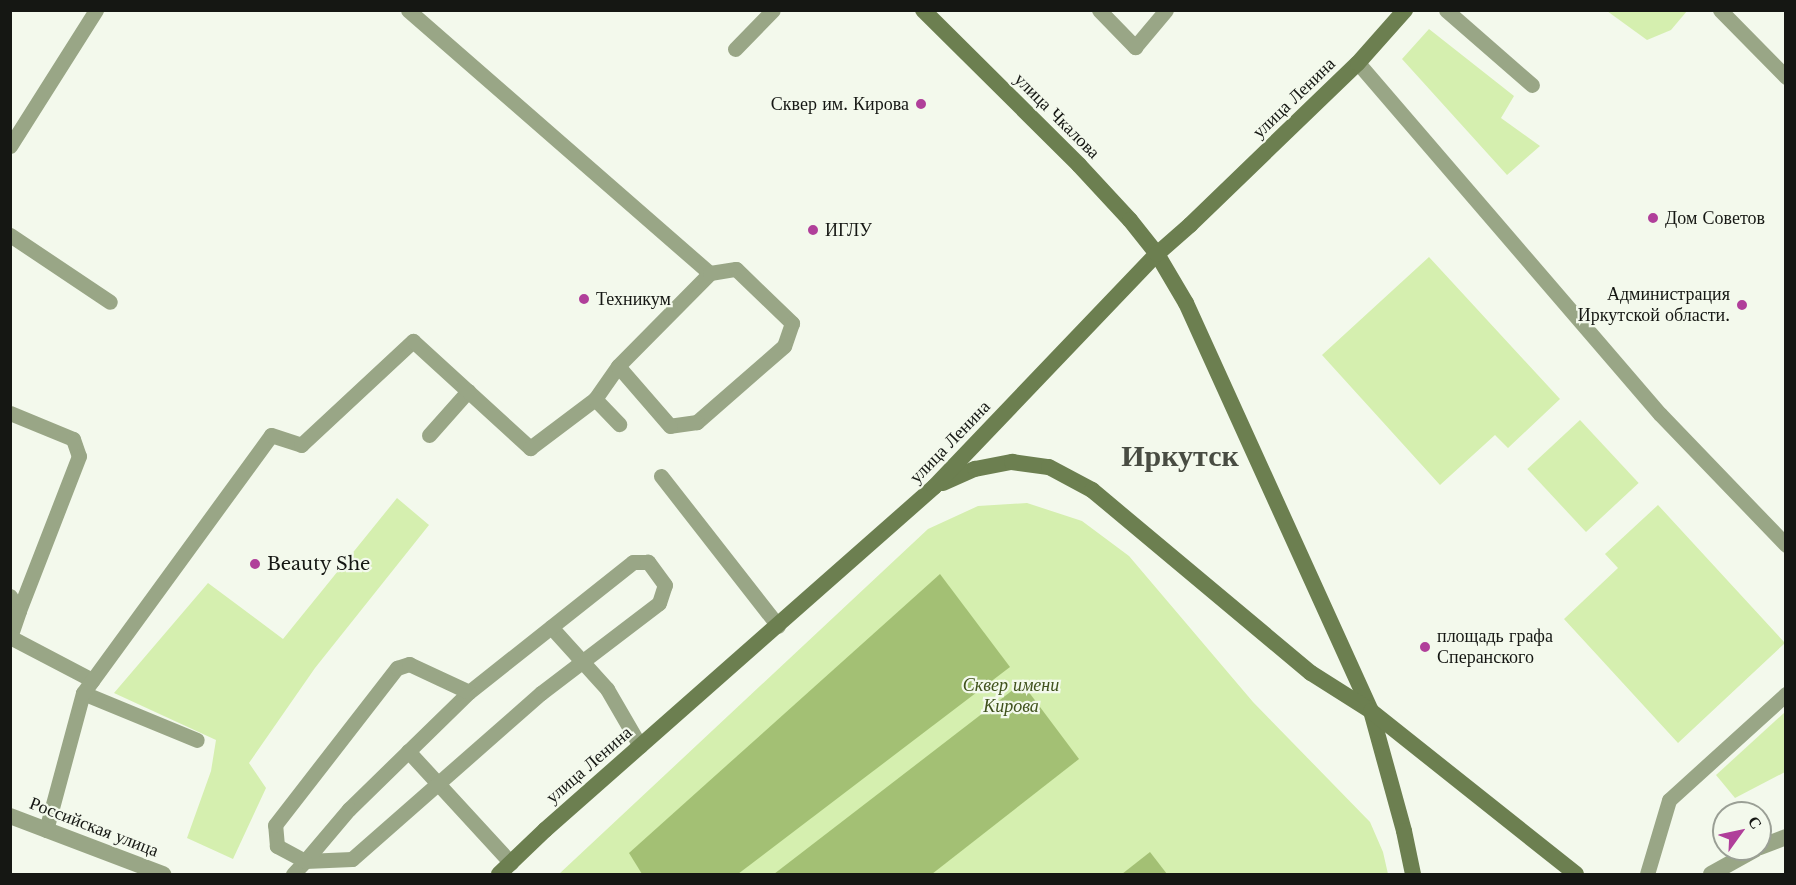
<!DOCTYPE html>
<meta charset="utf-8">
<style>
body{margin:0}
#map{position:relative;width:1796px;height:885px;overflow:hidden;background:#f3f9ec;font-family:"Libre Baskerville",serif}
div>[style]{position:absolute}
.green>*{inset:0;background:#d5efaf;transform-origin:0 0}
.forest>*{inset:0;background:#a3c074}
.service>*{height:15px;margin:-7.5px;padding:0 7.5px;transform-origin:7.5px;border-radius:7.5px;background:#99a686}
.minor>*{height:16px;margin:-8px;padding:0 8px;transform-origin:8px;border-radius:8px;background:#99a686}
.tertiary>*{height:16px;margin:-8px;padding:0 8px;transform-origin:8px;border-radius:8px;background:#99a686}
.secondary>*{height:16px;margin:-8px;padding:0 8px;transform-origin:8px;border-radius:8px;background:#6c7f50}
.dots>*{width:16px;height:16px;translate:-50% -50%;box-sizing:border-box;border:3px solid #f3f9ec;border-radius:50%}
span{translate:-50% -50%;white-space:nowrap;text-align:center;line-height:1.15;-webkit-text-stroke:4.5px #f3f9ec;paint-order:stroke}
.street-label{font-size:18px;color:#151713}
.poi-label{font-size:18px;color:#151713}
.right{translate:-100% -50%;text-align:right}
.left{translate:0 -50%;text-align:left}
.park-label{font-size:18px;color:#40521d;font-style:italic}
.town-label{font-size:30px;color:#484c42;font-weight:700}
.frame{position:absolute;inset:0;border:12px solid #151713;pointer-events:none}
.north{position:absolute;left:1712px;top:801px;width:60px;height:60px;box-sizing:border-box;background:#f3f9ec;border:2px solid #9a9f95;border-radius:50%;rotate:57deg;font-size:16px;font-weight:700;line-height:24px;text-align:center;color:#151713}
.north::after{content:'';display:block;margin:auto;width:21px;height:27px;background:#b03f9a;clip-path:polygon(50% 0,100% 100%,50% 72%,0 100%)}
</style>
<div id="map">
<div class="green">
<i style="clip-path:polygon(1607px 11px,1687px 11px,1671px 30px,1647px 40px)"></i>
<i style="clip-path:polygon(1429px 29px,1514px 96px,1501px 118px,1540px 146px,1507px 175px,1402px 59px)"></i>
<i style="clip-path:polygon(1429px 257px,1560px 399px,1508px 448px,1495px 435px,1440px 485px,1322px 355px)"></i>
<i style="left:1580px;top:420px;width:86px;height:72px;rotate:47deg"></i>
<i style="clip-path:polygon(397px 498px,429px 525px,315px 668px,249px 763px,266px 788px,233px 859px,187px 838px,211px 771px,216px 740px,114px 693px,208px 583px,283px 639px)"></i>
<i style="clip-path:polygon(1027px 503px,1082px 521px,1129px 556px,1253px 702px,1370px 822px,1383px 852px,1388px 874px,559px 874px,928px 529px,978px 506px)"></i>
<i style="clip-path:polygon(1658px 505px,1785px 643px,1678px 743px,1564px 619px,1618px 568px,1605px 554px)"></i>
<i style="clip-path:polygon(1785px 712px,1785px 772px,1735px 798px,1716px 775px)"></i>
</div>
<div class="forest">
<i style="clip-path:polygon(940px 574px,1010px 667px,738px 874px,642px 874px,629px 853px)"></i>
<i style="clip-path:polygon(1022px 683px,1079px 759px,932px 874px,774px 874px)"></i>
<i style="clip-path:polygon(1150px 852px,1167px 874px,1122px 874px)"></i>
</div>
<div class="service">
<i style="left:408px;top:10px;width:400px;rotate:41.1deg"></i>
<i style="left:1099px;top:10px;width:52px;rotate:45.8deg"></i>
<i style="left:1135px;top:47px;width:48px;rotate:-50deg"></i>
<i style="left:1446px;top:10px;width:114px;rotate:41.1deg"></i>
<i style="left:1720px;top:10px;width:94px;rotate:45.4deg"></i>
<i style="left:735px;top:49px;width:54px;rotate:-45.7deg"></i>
<i style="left:1358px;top:63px;width:463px;rotate:49.3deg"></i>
<i style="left:1660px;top:414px;width:182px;rotate:46.1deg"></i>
<i style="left:10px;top:146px;width:161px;rotate:-57.7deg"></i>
<i style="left:10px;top:235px;width:120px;rotate:33.8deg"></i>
<i style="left:595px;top:399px;width:40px;rotate:-55.1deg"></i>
<i style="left:618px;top:366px;width:131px;rotate:-45.3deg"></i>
<i style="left:710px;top:273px;width:26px;rotate:-9deg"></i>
<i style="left:736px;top:269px;width:78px;rotate:44deg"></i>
<i style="left:792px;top:323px;width:24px;rotate:109deg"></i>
<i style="left:784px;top:346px;width:116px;rotate:138.9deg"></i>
<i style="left:697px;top:422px;width:27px;rotate:172deg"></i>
<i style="left:670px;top:426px;width:79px;rotate:-130.9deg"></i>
<i style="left:10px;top:413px;width:68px;rotate:22.4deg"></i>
<i style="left:73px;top:439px;width:18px;rotate:71deg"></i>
<i style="left:79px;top:456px;width:166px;rotate:111.2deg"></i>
<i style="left:429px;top:435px;width:59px;rotate:-48.4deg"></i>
<i style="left:661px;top:476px;width:190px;rotate:52deg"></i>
<i style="left:10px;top:596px;width:17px;rotate:59deg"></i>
<i style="left:19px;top:611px;width:28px;rotate:109deg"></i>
<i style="left:551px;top:627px;width:84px;rotate:47.9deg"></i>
<i style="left:607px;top:689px;width:66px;rotate:59.9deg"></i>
<i style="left:10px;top:637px;width:93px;rotate:27.7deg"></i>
<i style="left:83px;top:693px;width:123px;rotate:22.4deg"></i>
<i style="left:408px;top:751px;width:152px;rotate:47.4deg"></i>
<i style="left:46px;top:830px;width:142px;rotate:-74.9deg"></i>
<i style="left:83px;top:693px;width:319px;rotate:-53.9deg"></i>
<i style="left:271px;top:435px;width:32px;rotate:18deg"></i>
<i style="left:301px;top:445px;width:153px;rotate:-42.9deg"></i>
<i style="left:413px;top:341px;width:159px;rotate:42.4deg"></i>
<i style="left:530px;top:448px;width:81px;rotate:-37deg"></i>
<i style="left:595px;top:399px;width:35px;rotate:46deg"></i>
<i style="left:293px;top:874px;width:18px;rotate:-47deg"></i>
<i style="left:305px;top:861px;width:47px;rotate:-2.4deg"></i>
<i style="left:352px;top:859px;width:252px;rotate:-41.3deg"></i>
<i style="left:541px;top:693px;width:148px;rotate:-37.3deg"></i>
<i style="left:659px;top:603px;width:19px;rotate:-72deg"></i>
<i style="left:665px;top:585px;width:29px;rotate:-126deg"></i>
<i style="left:648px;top:562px;width:15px;rotate:180deg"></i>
<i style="left:633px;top:562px;width:209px;rotate:141.6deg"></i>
<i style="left:469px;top:692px;width:168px;rotate:135.7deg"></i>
<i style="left:349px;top:809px;width:68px;rotate:130.2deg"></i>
<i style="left:305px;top:861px;width:32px;rotate:-152deg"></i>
<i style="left:277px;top:846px;width:21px;rotate:-95deg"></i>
<i style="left:275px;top:825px;width:199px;rotate:-52.2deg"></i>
<i style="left:397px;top:668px;width:13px;rotate:-18deg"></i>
<i style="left:409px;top:664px;width:66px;rotate:25deg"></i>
<i style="left:1647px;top:874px;width:77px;rotate:-73.4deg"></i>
<i style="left:1669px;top:800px;width:158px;rotate:-42.2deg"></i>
</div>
<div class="minor">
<i style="left:1760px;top:847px;width:28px;rotate:-21deg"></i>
<i style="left:1711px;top:874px;width:51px;rotate:-29.1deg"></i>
</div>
<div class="tertiary">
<i style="left:10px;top:816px;width:164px;rotate:20.8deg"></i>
</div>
<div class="secondary">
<i style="left:923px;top:10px;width:220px;rotate:44.8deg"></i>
<i style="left:1079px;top:165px;width:75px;rotate:47.2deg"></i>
<i style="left:1130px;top:220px;width:43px;rotate:51.5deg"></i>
<i style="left:1157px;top:254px;width:57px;rotate:59.4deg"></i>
<i style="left:1186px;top:303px;width:448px;rotate:65.6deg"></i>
<i style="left:1371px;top:711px;width:124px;rotate:74.6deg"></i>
<i style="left:1404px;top:831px;width:44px;rotate:78.2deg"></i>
<i style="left:943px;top:483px;width:35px;rotate:-24deg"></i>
<i style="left:975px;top:469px;width:38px;rotate:-11deg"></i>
<i style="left:1012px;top:462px;width:37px;rotate:8deg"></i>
<i style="left:1049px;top:467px;width:49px;rotate:28.1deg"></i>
<i style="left:1092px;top:490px;width:285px;rotate:39.9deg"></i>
<i style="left:1311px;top:673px;width:71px;rotate:32.3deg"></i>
<i style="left:1371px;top:711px;width:262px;rotate:38.5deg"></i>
<i style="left:499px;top:874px;width:64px;rotate:-43.7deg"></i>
<i style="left:545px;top:830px;width:519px;rotate:-41.4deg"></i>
<i style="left:934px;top:487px;width:323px;rotate:-46.3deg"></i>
<i style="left:1157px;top:254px;width:44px;rotate:-41.3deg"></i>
<i style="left:1190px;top:225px;width:233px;rotate:-44deg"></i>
<i style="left:1358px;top:63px;width:71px;rotate:-48.4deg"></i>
</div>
<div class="dots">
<i style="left:921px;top:104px;background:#b03f9a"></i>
<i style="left:1653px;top:218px;background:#b03f9a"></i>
<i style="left:813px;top:230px;background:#b03f9a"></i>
<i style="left:584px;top:299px;background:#b03f9a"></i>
<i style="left:1742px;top:305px;background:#b03f9a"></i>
<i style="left:255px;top:564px;background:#b03f9a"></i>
<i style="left:1425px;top:647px;background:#b03f9a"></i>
</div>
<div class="street-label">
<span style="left:1294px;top:98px;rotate:-44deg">улица Ленина</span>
<span style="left:1057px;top:116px;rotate:45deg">улица Чкалова</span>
<span style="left:950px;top:442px;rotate:-46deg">улица Ленина</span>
<span style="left:589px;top:765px;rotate:-41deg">улица Ленина</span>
<span style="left:94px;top:827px;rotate:21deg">Российская улица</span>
</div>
<div class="poi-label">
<span class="right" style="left:909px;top:104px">Сквер им. Кирова</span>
<span class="left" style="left:1665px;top:218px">Дом Советов</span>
<span class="left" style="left:825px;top:230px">ИГЛУ</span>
<span class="right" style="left:1730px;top:305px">Администрация<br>Иркутской области.</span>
<span class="left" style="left:596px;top:299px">Техникум</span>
<span class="left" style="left:267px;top:564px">Beauty She</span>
<span class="left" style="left:1437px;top:647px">площадь графа<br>Сперанского</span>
</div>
<div class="park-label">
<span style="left:1011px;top:696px">Сквер имени<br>Кирова</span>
</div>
<div class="town-label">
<span style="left:1180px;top:456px">Иркутск</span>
</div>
<div class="frame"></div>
<div class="north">С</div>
</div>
